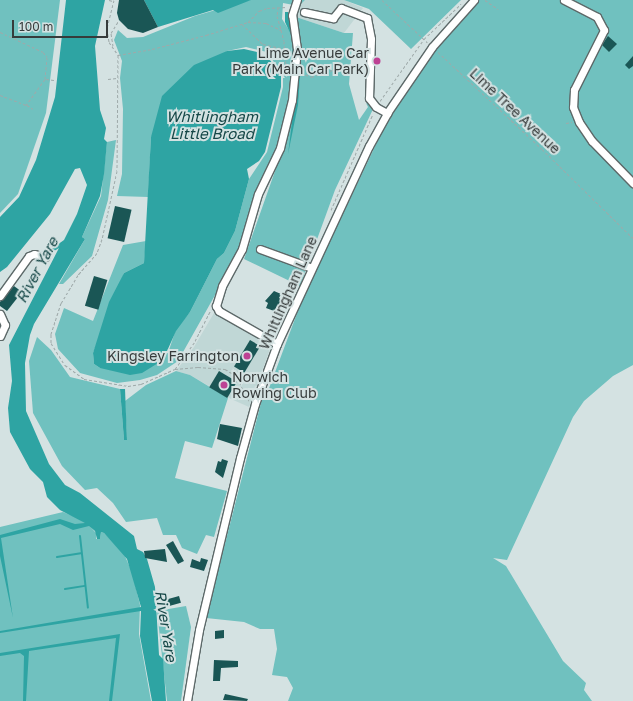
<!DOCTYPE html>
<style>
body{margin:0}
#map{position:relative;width:633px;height:701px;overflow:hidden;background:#d4e2e2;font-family:"Golos Text",sans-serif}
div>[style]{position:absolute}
.built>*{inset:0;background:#c0d7d6}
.green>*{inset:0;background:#70c1bf}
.water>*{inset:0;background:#2ea4a3}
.stream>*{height:2px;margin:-1px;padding:0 1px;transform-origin:1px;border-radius:1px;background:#2ea4a3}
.building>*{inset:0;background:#1a5655;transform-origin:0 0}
.path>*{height:1px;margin-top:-0.5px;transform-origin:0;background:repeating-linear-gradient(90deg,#9ea9a9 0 3px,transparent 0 5px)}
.roads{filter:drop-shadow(1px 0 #5d6969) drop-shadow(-1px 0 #5d6969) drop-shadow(0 1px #5d6969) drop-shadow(0 -1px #5d6969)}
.minor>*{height:7px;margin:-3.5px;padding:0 3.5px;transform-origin:3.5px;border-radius:3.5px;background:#fff}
.dots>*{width:11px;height:11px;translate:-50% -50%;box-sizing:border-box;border:2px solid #d4e2e2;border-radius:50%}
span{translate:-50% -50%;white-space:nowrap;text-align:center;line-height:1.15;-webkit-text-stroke:4px #d4e2e2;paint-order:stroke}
.poi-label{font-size:14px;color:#363b3b}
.right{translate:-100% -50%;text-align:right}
.left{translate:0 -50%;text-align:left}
.street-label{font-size:14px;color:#363b3b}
.water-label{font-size:15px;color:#154747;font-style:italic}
.scale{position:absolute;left:12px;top:20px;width:96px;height:18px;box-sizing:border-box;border:2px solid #363b3b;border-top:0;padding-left:5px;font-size:12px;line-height:14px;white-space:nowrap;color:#363b3b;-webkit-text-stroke:3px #d4e2e2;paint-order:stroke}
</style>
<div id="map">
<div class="built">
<i style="clip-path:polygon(305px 0,344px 0,363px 8px,344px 33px,296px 17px,299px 6px)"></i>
<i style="clip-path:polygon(214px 313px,269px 345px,270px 349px,249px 407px,231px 399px,190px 375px,176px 371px,194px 347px)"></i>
</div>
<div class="green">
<i style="clip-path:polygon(0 0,60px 0,46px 113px,18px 194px,0 213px)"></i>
<i style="clip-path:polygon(250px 0,305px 0,299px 6px,283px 3px,282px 19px,293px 36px,290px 66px,286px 77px,292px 73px,289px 99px,274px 156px,258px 186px,237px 256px,178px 361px,157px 375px,140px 380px,117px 383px,80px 373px,58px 349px,55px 334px,64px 308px,93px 321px,123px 245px,146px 241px,144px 263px,124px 273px,93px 353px,94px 364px,100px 368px,168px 353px,176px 329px,190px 312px,217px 259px,224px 253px,235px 231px,249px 179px,267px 152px,283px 87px,283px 78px,285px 78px,267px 52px,246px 47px,227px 51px,151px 137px,148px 197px,117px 196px,122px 174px,123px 109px,120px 78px,122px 61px,114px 40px,118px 30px,127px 38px,143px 37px,195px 16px)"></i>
<i style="clip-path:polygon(344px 0,461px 0,411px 49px,369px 9px)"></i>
<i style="clip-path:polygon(479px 0,633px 0,633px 365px,613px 376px,584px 401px,573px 417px,507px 560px,493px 558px,506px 566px,563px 661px,586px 683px,584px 690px,592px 701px,288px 701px,293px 688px,287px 677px,272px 675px,277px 649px,274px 629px,260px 629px,244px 622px,206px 618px,264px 391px,268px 391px,302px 300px,388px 119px,445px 37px)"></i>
<i style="clip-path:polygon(296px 17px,344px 33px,353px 33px,349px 84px,359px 120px,368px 107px,366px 103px,374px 107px,335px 190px,300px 286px,244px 259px,287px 137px,299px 61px)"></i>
<i style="clip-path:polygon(116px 140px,108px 200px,92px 256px,63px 284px,59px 284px,85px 239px,82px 237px,101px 196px,107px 142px)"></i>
<i style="clip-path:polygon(37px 337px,51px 350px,70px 377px,120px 389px,124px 440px,127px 439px,125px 401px,146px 385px,176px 371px,190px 375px,228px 398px,212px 448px,185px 441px,175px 478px,227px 491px,214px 537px,206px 535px,197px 554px,182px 548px,176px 535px,163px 535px,157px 518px,126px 522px,113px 503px,97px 488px,85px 490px,62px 466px,33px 413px,29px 361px)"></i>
<i style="clip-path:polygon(63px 512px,85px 521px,96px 533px,96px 539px,100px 539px,101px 532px,104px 533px,124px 554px,132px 572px,140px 605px,139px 634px,151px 701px,0 701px,0 527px)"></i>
<i style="clip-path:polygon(186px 606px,191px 627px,181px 701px,167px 701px,157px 611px)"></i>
</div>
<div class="water">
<i style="clip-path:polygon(66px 0,105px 0,95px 46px,100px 110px,106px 128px,104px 139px,107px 142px,104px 174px,100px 196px,82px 237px,85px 239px,34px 324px,30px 335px,25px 363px,26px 411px,49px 464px,65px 485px,80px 493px,134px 536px,137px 549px,143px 552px,147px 559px,155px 587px,159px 655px,163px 659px,166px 701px,152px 701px,140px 636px,141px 611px,0 633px,0 631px,141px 607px,127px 559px,104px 533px,101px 532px,100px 539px,97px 539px,95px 531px,89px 526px,73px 530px,60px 524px,1px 538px,13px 618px,0 556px,0 535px,60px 519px,75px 524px,85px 523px,60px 510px,47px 497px,43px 482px,30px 469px,10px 432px,8px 408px,12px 381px,9px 345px,59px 248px,51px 253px,50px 250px,64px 240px,77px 214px,87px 185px,80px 168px,75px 169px,50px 214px,7px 267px,0 272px,0 217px,19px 197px,36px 160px,55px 97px)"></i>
<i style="clip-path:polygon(144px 0,251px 0,218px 13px,213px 10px,158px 27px)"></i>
<i style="clip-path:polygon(285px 12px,288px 12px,294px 30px,295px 44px,291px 67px,293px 39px,285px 22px)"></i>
<i style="clip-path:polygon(244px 49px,257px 52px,271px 61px,273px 68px,281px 74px,281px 87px,265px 152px,259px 161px,247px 169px,249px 179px,235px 231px,224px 253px,217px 259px,190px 312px,176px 331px,163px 360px,142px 373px,130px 375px,100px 368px,94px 364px,93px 353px,109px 302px,124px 273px,144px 263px,151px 137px,162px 96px,194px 65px,227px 51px)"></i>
<i style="clip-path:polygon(298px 74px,300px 75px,298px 105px,288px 154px)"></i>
<i style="clip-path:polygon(120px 389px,125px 389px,127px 440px,124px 440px)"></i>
<i style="clip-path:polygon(120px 634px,112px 701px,109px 701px,116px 638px,29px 651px,26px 701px,23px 701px,24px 656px,20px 653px,0 656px,0 653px)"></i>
</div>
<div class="stream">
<i style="left:80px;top:536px;width:72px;rotate:83.7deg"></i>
<i style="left:57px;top:557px;width:24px;rotate:-9deg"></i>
<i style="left:65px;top:589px;width:20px;rotate:-9deg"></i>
</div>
<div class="building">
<i style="clip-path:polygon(119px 0,144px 0,158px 27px,143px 33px,128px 29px,119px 20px,117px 13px)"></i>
<i style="clip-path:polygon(608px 36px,617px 44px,609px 52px,602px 45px)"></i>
<i style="clip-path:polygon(633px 56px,633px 66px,629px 69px,625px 65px)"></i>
<i style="left:115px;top:206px;width:17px;height:33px;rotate:13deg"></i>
<i style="left:94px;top:276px;width:14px;height:31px;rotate:17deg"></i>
<i style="clip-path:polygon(14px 286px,22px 292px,7px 311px,0 306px,0 302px)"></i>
<i style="clip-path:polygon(274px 291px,281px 294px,279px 298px,282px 300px,274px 311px,266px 308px,268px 303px,265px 301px)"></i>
<i style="left:250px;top:340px;width:12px;height:31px;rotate:31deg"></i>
<i style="left:219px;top:371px;width:21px;height:19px;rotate:31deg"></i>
<i style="clip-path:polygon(220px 424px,242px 428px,238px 446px,217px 439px)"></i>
<i style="clip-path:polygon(222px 459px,228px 461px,223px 478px,215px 472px,218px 461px,221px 462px)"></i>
<i style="clip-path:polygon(173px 541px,184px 561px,178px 564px,166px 545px)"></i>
<i style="clip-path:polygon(165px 549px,167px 562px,145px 558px,144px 551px)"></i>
<i style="clip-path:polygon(201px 558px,208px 560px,204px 571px,190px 567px,192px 559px,200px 562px)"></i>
<i style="left:179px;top:596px;width:7px;height:14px;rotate:74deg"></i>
<i style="clip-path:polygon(224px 630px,224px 638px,215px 639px,215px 631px)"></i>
<i style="clip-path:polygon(214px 660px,238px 661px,238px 667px,221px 668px,220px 681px,213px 681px)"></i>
<i style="clip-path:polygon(225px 694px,248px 699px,247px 701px,223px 700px)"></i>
</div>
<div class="path">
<i style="left:109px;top:0;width:4px;rotate:14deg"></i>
<i style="left:114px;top:0;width:30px;rotate:104deg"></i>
<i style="left:107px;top:29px;width:13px;rotate:81deg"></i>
<i style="left:109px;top:42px;width:16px;rotate:55deg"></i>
<i style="left:118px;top:55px;width:35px;rotate:-10deg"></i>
<i style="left:152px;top:49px;width:56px;rotate:-14.5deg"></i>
<i style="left:206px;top:35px;width:44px;rotate:-17.2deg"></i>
<i style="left:248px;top:22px;width:16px;rotate:-45deg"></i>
<i style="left:259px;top:11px;width:9px;rotate:-21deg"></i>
<i style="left:267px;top:8px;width:20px;rotate:-3deg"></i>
<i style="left:382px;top:0;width:62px;rotate:43deg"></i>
<i style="left:485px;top:0;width:16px;rotate:35deg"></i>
<i style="left:278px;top:7px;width:9px;rotate:96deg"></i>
<i style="left:277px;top:16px;width:14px;rotate:73deg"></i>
<i style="left:248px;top:22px;width:18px;rotate:3deg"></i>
<i style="left:266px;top:23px;width:17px;rotate:25deg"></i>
<i style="left:281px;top:30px;width:11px;rotate:75deg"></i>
<i style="left:284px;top:41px;width:21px;rotate:87deg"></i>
<i style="left:285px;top:62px;width:7px;rotate:56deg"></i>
<i style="left:242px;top:24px;width:29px;rotate:44deg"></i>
<i style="left:263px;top:44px;width:22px;rotate:13deg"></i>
<i style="left:0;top:32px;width:47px;rotate:24.9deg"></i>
<i style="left:43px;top:52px;width:6px;rotate:51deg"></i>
<i style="left:47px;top:57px;width:22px;rotate:95deg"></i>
<i style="left:45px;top:79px;width:32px;rotate:126deg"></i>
<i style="left:26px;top:105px;width:28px;rotate:-159deg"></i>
<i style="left:113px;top:46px;width:13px;rotate:-99deg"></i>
<i style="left:111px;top:33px;width:15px;rotate:-58deg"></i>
<i style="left:438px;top:52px;width:142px;rotate:43deg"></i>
<i style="left:542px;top:149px;width:127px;rotate:44.4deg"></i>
<i style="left:118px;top:55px;width:116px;rotate:90.5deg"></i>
<i style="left:117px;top:171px;width:70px;rotate:102.4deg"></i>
<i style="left:102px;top:239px;width:15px;rotate:110deg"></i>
<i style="left:97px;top:253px;width:29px;rotate:131deg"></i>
<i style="left:78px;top:275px;width:33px;rotate:121deg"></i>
<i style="left:61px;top:303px;width:33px;rotate:108deg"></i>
<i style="left:51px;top:334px;width:9px;rotate:90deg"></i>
<i style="left:51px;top:343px;width:26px;rotate:58deg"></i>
<i style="left:65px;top:365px;width:24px;rotate:36deg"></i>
<i style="left:84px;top:379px;width:45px;rotate:9deg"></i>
<i style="left:128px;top:386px;width:13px;rotate:-9deg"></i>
<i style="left:141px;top:384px;width:37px;rotate:-24deg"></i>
<i style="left:175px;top:369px;width:23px;rotate:-5deg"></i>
<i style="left:198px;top:367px;width:27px;rotate:4deg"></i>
<i style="left:225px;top:369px;width:15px;rotate:32deg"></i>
<i style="left:238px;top:377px;width:20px;rotate:70deg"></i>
<i style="left:245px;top:396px;width:6px;rotate:51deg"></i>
<i style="left:301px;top:72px;width:11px;rotate:27deg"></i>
<i style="left:311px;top:77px;width:22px;rotate:-18deg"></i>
<i style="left:332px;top:70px;width:18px;rotate:-6deg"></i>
<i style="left:46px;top:79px;width:8px;rotate:7deg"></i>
<i style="left:108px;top:79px;width:9px;rotate:-6deg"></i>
<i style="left:380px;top:101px;width:76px;rotate:-54.6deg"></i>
<i style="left:424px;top:39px;width:51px;rotate:-43.4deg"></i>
<i style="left:27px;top:105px;width:7px;rotate:34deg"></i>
<i style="left:566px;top:123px;width:6px;rotate:-9deg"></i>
<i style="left:331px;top:210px;width:105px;rotate:-66.4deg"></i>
<i style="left:175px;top:369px;width:34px;rotate:-54deg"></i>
<i style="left:195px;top:341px;width:35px;rotate:-63deg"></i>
</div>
<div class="roads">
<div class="minor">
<i style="left:564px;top:0;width:37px;rotate:27deg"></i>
<i style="left:597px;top:17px;width:15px;rotate:62deg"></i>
<i style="left:604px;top:30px;width:67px;rotate:116.6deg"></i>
<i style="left:574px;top:90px;width:17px;rotate:93deg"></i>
<i style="left:573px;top:107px;width:16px;rotate:68deg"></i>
<i style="left:579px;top:122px;width:23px;rotate:56deg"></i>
<i style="left:592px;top:141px;width:59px;rotate:45.7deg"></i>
<i style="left:304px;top:12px;width:30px;rotate:12deg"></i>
<i style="left:333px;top:18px;width:13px;rotate:-51deg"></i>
<i style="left:341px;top:8px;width:28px;rotate:21deg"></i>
<i style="left:367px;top:18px;width:21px;rotate:79deg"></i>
<i style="left:371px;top:39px;width:59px;rotate:91.9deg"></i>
<i style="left:369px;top:98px;width:11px;rotate:52deg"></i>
<i style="left:376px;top:107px;width:13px;rotate:29deg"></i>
<i style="left:260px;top:249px;width:55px;rotate:20.1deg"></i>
<i style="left:0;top:296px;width:49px;rotate:-54.1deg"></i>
<i style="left:29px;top:256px;width:5px;rotate:-22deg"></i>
<i style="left:34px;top:254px;width:12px;rotate:14deg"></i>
<i style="left:0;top:314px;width:12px;rotate:66deg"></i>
<i style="left:5px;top:325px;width:12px;rotate:114deg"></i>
<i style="left:277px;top:344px;width:67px;rotate:-150.4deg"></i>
<i style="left:219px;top:311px;width:6px;rotate:-121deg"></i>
<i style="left:216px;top:306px;width:21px;rotate:-73deg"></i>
<i style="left:222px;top:286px;width:42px;rotate:-61.6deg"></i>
<i style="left:242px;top:249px;width:57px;rotate:-73.8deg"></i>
<i style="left:258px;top:194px;width:51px;rotate:-64.4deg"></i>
<i style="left:280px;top:148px;width:49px;rotate:-76deg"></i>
<i style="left:292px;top:100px;width:51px;rotate:-84.4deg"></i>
<i style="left:297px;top:49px;width:34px;rotate:-98deg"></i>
<i style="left:292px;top:15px;width:16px;rotate:-72deg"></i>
<i style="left:187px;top:701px;width:72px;rotate:-80.4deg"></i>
<i style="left:199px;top:630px;width:177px;rotate:-76.6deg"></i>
<i style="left:240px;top:458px;width:56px;rotate:-74.5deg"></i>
<i style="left:255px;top:404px;width:64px;rotate:-69.9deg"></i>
<i style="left:277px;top:344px;width:218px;rotate:-65.1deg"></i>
<i style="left:369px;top:146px;width:38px;rotate:-61deg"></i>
<i style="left:387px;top:113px;width:80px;rotate:-55.7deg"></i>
<i style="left:432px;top:47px;width:63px;rotate:-48.2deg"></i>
</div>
</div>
<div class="dots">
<i style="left:377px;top:61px;background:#bd4294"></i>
<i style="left:247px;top:356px;background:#bd4294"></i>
<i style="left:224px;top:385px;background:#bd4294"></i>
</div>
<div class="poi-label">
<span class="right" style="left:369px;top:61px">Lime Avenue Car<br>Park (Main Car Park)</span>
<span class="right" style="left:239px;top:356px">Kingsley Farrington</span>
<span class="left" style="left:232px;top:385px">Norwich<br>Rowing Club</span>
</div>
<div class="street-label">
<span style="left:515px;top:111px;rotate:43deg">Lime Tree Avenue</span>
<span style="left:288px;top:293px;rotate:-66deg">Whitlingham Lane</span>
</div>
<div class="water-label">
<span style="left:212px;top:125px">Whitlingham<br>Little Broad</span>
<span style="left:37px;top:270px;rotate:-62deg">River Yare</span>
<span style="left:166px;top:626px;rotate:81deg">River Yare</span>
</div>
<div class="scale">100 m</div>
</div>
